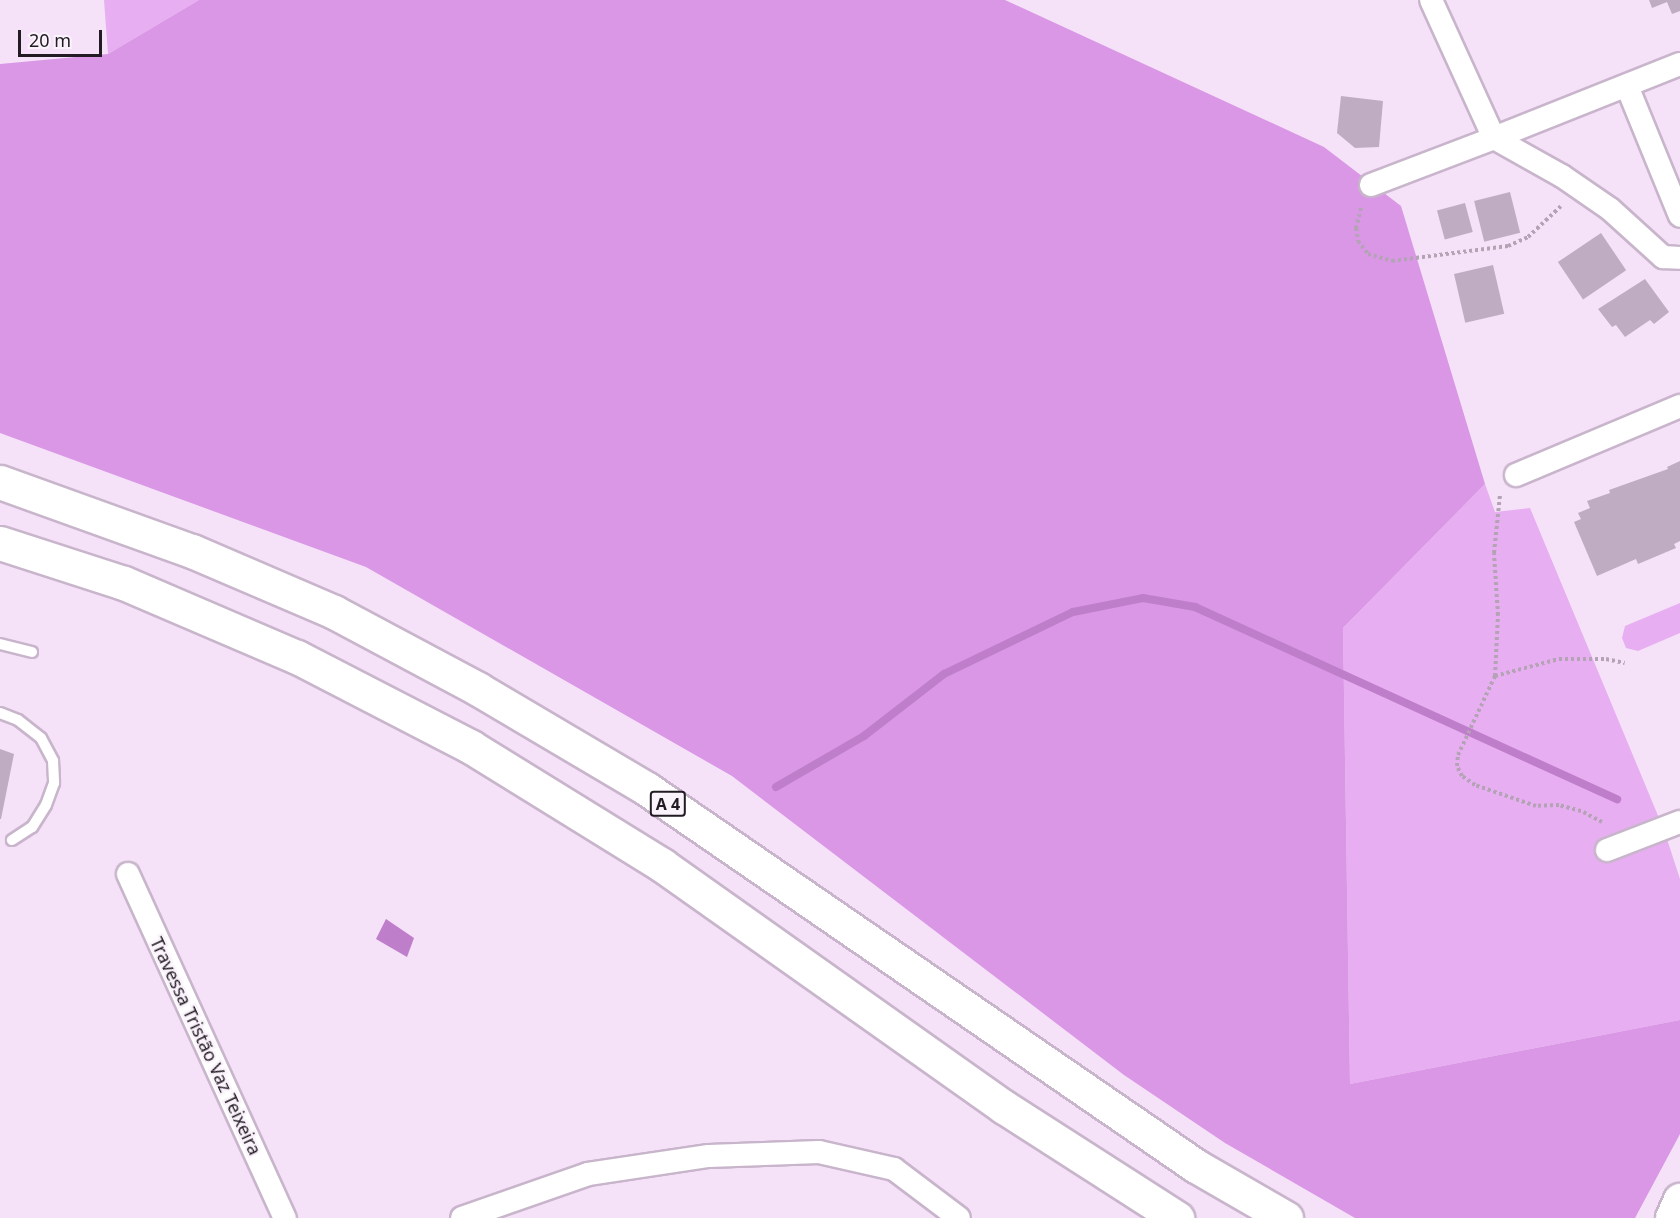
<!DOCTYPE html>
<meta charset="utf-8">
<style>
body{margin:0}
#map{position:relative;width:1680px;height:1218px;overflow:hidden;background:#f5e1f8;font-family:"Noto Sans",sans-serif}
div>[style]{position:absolute}
.green>*{inset:0;background:#e8aef2}
.forest>*{inset:0;background:#d997e5}
.water>*{inset:0;background:#bf7eca}
.stream>*{height:8px;margin:-4px;padding:0 4px;transform-origin:4px;border-radius:4px;background:#bf7eca}
.building>*{inset:0;background:#bfacc2;transform-origin:0 0}
.path>*{height:4px;margin-top:-2px;transform-origin:0;background:repeating-linear-gradient(90deg,#b3a3b5 0 3px,transparent 0 6px)}
.roads{filter:drop-shadow(2px 0 #c8b5cb) drop-shadow(-2px 0 #c8b5cb) drop-shadow(0 2px #c8b5cb) drop-shadow(0 -2px #c8b5cb)}
.lane>*{height:10px;margin:-5px;padding:0 5px;transform-origin:5px;border-radius:5px;background:#fff}
.street>*{height:22px;margin:-11px;padding:0 11px;transform-origin:11px;border-radius:11px;background:#fff}
.secondary>*{height:32px;margin:-16px;padding:0 16px;transform-origin:16px;border-radius:16px;background:#fff}
.highway>*{height:33px;margin:-16.5px;padding:0 16.5px;transform-origin:16.5px;border-radius:16.5px;background:#fff}
span{translate:-50% -50%;white-space:nowrap;text-align:center;line-height:1.15;-webkit-text-stroke:5px #fbf3fc;paint-order:stroke}
.shield-label span{padding:2px 4px;background:#fbf3fc;border:2px solid;border-radius:4px;-webkit-text-stroke-width:0}
.shield-label{font-size:16px;color:#221b23;font-weight:700}
.street-label{font-size:18px;color:#221b23}
.scale{position:absolute;left:18px;top:30px;width:84px;height:27px;box-sizing:border-box;border:3px solid #221b23;border-top:0;padding-left:8px;font-size:18px;line-height:21px;white-space:nowrap;color:#221b23;-webkit-text-stroke:4px #fbf3fc;paint-order:stroke}
</style>
<div id="map">
<div class="green">
<i style="clip-path:polygon(104px 0,199px 0,108px 54px)"></i>
<i style="clip-path:polygon(1485px 484px,1495px 512px,1530px 508px,1664px 830px,1680px 879px,1680px 1020px,1350px 1084px,1343px 628px)"></i>
<i style="clip-path:polygon(1680px 603px,1680px 633px,1638px 651px,1626px 648px,1622px 638px,1625px 626px)"></i>
</div>
<div class="forest">
<i style="clip-path:polygon(199px 0,1005px 0,1324px 147px,1401px 206px,1485px 484px,1343px 628px,1350px 1084px,1680px 1020px,1680px 1134px,1635px 1218px,1355px 1218px,1225px 1143px,1124px 1075px,732px 776px,366px 567px,0 433px,0 64px,108px 54px)"></i>
</div>
<div class="water">
<i style="clip-path:polygon(386px 919px,414px 938px,407px 957px,376px 939px)"></i>
</div>
<div class="stream">
<i style="left:776px;top:787px;width:102px;rotate:-30.1deg"></i>
<i style="left:864px;top:736px;width:101px;rotate:-37.8deg"></i>
<i style="left:944px;top:674px;width:143px;rotate:-25.7deg"></i>
<i style="left:1073px;top:612px;width:71px;rotate:-11.3deg"></i>
<i style="left:1143px;top:598px;width:53px;rotate:9.8deg"></i>
<i style="left:1195px;top:607px;width:464px;rotate:24.5deg"></i>
</div>
<div class="building">
<i style="clip-path:polygon(1649px 0,1680px 0,1680px 11px,1672px 14px,1667px 2px,1652px 8px)"></i>
<i style="clip-path:polygon(1341px 96px,1383px 101px,1379px 147px,1355px 148px,1337px 133px)"></i>
<i style="left:1510px;top:192px;width:42px;height:37px;rotate:76deg"></i>
<i style="left:1465px;top:203px;width:30px;height:29px;rotate:75deg"></i>
<i style="left:1601px;top:233px;width:45px;height:52px;rotate:56deg"></i>
<i style="left:1493px;top:265px;width:50px;height:40px;rotate:77deg"></i>
<i style="clip-path:polygon(1645px 279px,1669px 312px,1654px 324px,1650px 320px,1625px 337px,1616px 325px,1612px 327px,1598px 309px)"></i>
<i style="clip-path:polygon(1680px 461px,1680px 541px,1674px 544px,1676px 548px,1638px 564px,1636px 559px,1597px 576px,1574px 522px,1581px 519px,1578px 513px,1590px 508px,1587px 501px,1610px 493px,1609px 490px,1668px 469px,1667px 467px)"></i>
<i style="clip-path:polygon(0 749px,14px 754px,1px 819px,0 819px)"></i>
</div>
<div class="path">
<i style="left:1361px;top:208px;width:21px;rotate:104deg"></i>
<i style="left:1356px;top:228px;width:13px;rotate:81deg"></i>
<i style="left:1358px;top:241px;width:16px;rotate:52deg"></i>
<i style="left:1368px;top:254px;width:25px;rotate:16deg"></i>
<i style="left:1392px;top:261px;width:117px;rotate:-7.4deg"></i>
<i style="left:1508px;top:246px;width:22px;rotate:-24deg"></i>
<i style="left:1528px;top:237px;width:45px;rotate:-43.2deg"></i>
<i style="left:1495px;top:676px;width:61px;rotate:-87.2deg"></i>
<i style="left:1498px;top:615px;width:62px;rotate:-93.7deg"></i>
<i style="left:1494px;top:553px;width:58px;rotate:-84.1deg"></i>
<i style="left:1602px;top:822px;width:24px;rotate:-152deg"></i>
<i style="left:1581px;top:811px;width:23px;rotate:-165deg"></i>
<i style="left:1559px;top:805px;width:23px;rotate:178deg"></i>
<i style="left:1536px;top:806px;width:65px;rotate:-161deg"></i>
<i style="left:1475px;top:785px;width:16px;rotate:-145deg"></i>
<i style="left:1462px;top:776px;width:11px;rotate:-117deg"></i>
<i style="left:1457px;top:766px;width:11px;rotate:-85deg"></i>
<i style="left:1458px;top:755px;width:87px;rotate:-64.9deg"></i>
<i style="left:1495px;top:676px;width:66px;rotate:-14.9deg"></i>
<i style="left:1559px;top:659px;width:47px"></i>
<i style="left:1606px;top:659px;width:19px;rotate:12deg"></i>
</div>
<div class="roads">
<div class="lane">
<i style="left:0;top:644px;width:33px;rotate:14deg"></i>
<i style="left:0;top:713px;width:19px;rotate:21deg"></i>
<i style="left:18px;top:720px;width:29px;rotate:38deg"></i>
<i style="left:41px;top:738px;width:26px;rotate:62deg"></i>
<i style="left:53px;top:761px;width:22px;rotate:87deg"></i>
<i style="left:54px;top:783px;width:23px;rotate:110deg"></i>
<i style="left:46px;top:805px;width:26px;rotate:122deg"></i>
<i style="left:32px;top:827px;width:24px;rotate:147deg"></i>
</div>
<div class="street">
<i style="left:1431px;top:0;width:152px;rotate:65.5deg"></i>
<i style="left:1494px;top:138px;width:200px;rotate:-21.7deg"></i>
<i style="left:1627px;top:86px;width:140px;rotate:67.8deg"></i>
<i style="left:1371px;top:185px;width:132px;rotate:-20.9deg"></i>
<i style="left:1494px;top:138px;width:78px;rotate:29.2deg"></i>
<i style="left:1562px;top:176px;width:58px;rotate:34.5deg"></i>
<i style="left:1610px;top:209px;width:72px;rotate:42.2deg"></i>
<i style="left:1663px;top:257px;width:17px;rotate:3deg"></i>
<i style="left:1516px;top:475px;width:178px;rotate:-22.8deg"></i>
<i style="left:1607px;top:850px;width:78px;rotate:-21deg"></i>
<i style="left:128px;top:874px;width:378px;rotate:65.5deg"></i>
<i style="left:462px;top:1218px;width:133px;rotate:-19.2deg"></i>
<i style="left:588px;top:1174px;width:122px;rotate:-8.5deg"></i>
<i style="left:709px;top:1156px;width:110px;rotate:-2.1deg"></i>
<i style="left:819px;top:1152px;width:77px;rotate:12.8deg"></i>
<i style="left:894px;top:1169px;width:81px;rotate:37deg"></i>
</div>
<div class="secondary">
<i style="left:1672px;top:1218px;width:20px;rotate:-66deg"></i>
</div>
<div class="highway">
<i style="left:0;top:482px;width:204px;rotate:19.8deg"></i>
<i style="left:192px;top:551px;width:155px;rotate:23.2deg"></i>
<i style="left:334px;top:612px;width:163px;rotate:28.1deg"></i>
<i style="left:478px;top:689px;width:196px;rotate:30.6deg"></i>
<i style="left:647px;top:789px;width:666px;rotate:34.48deg"></i>
<i style="left:1196px;top:1166px;width:104px;rotate:30deg"></i>
<i style="left:0;top:543px;width:130px;rotate:17.9deg"></i>
<i style="left:124px;top:583px;width:188px;rotate:23.2deg"></i>
<i style="left:297px;top:657px;width:196px;rotate:27.3deg"></i>
<i style="left:471px;top:747px;width:225px;rotate:31.7deg"></i>
<i style="left:662px;top:865px;width:419px;rotate:35.3deg"></i>
<i style="left:1004px;top:1107px;width:206px;rotate:32.7deg"></i>
</div>
</div>
<div class="shield-label">
<span style="left:668px;top:804px">A 4</span>
</div>
<div class="street-label">
<span style="left:206px;top:1046px;rotate:65deg">Travessa Tristão Vaz Teixeira</span>
</div>
<div class="scale">20 m</div>
</div>
